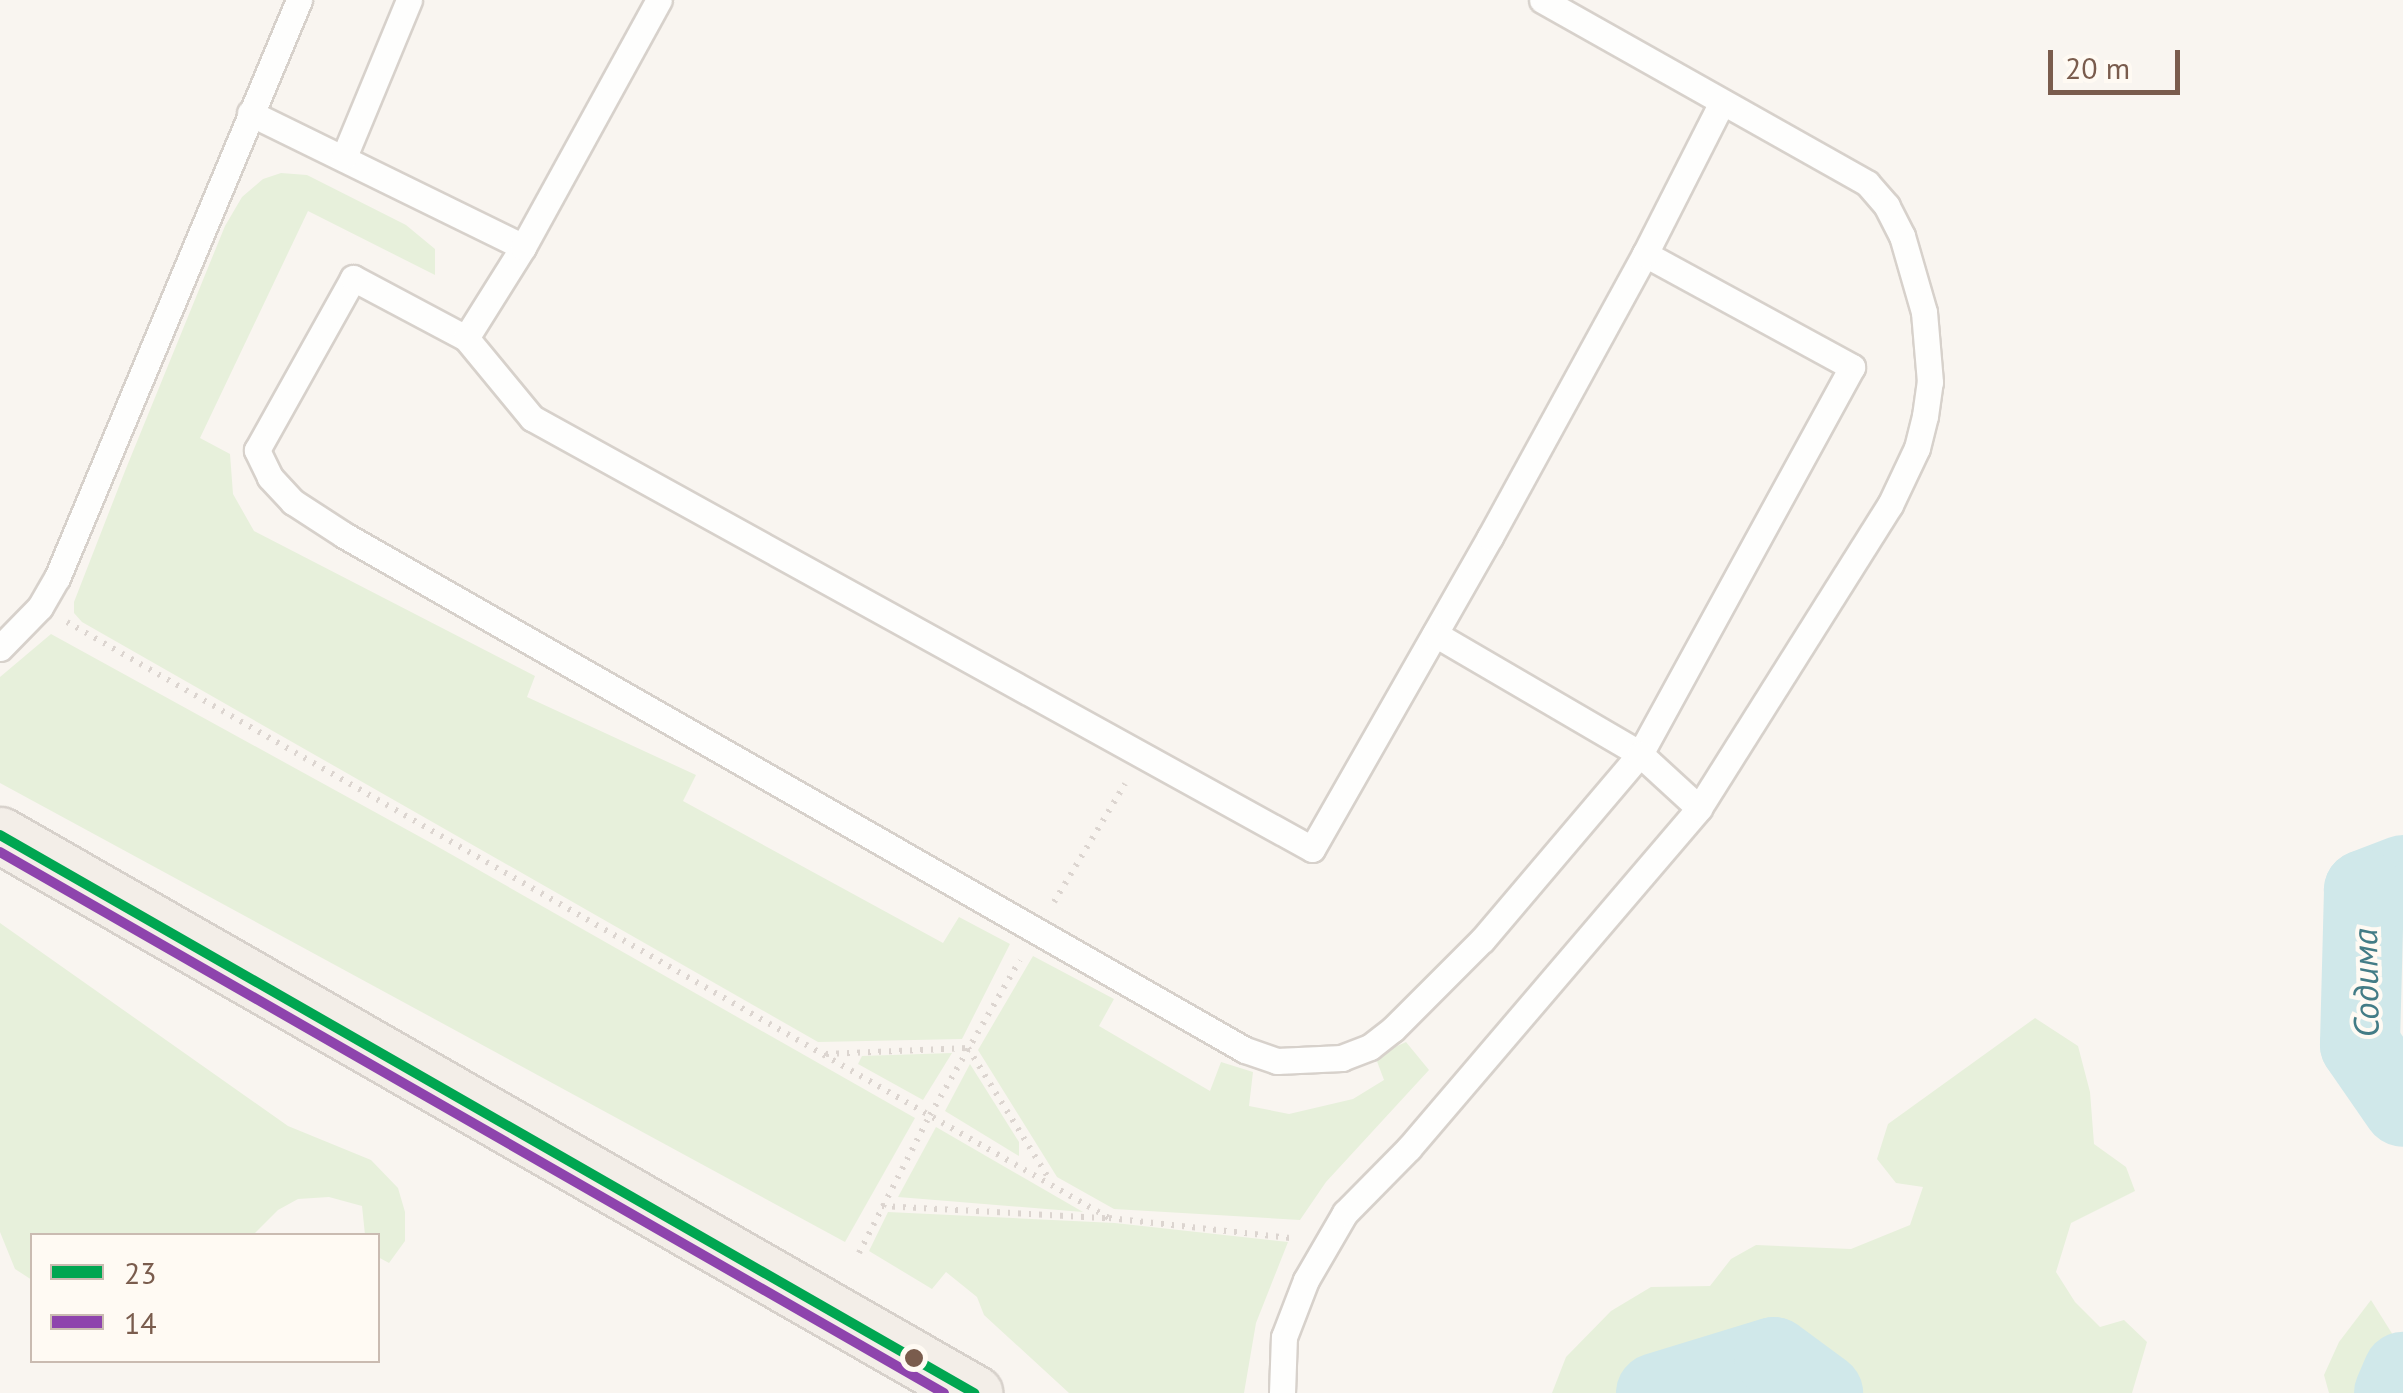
<!DOCTYPE html>
<meta charset="utf-8">
<style>
body{margin:0}
#map{position:relative;width:2403px;height:1393px;overflow:hidden;background:#f9f5f0;font-family:"PT Sans",sans-serif}
div>[style]{position:absolute}
.green>*{inset:0;background:#e7f0db}
.river>*{height:80px;margin:-40px;padding:0 40px;transform-origin:40px;border-radius:40px;background:#d0e8ea}
.path>*{height:6px;margin-top:-3px;transform-origin:0;background:repeating-linear-gradient(90deg,#dcd5d0 0 2.5px,transparent 0 10.5px)}
.roads{filter:drop-shadow(2px 0 #d7d1cb) drop-shadow(-2px 0 #d7d1cb) drop-shadow(0 2px #d7d1cb) drop-shadow(0 -2px #d7d1cb)}
.lane>*{height:25px;margin:-12.5px;padding:0 12.5px;transform-origin:12.5px;border-radius:12.5px;background:#fefefd}
.primary>*{height:55px;margin:-27.5px;padding:0 27.5px;transform-origin:27.5px;border-radius:27.5px;background:#f3eee8}
.bus-1>*{height:10px;margin:-5px;padding:0 5px;transform-origin:5px;border-radius:5px;background:#00a651}
.bus-2>*{height:10px;margin:-5px;padding:0 5px;transform-origin:5px;border-radius:5px;background:#8e44ad}
.dots>*{width:28px;height:28px;translate:-50% -50%;box-sizing:border-box;border:5px solid #fffaf3;border-radius:50%}
span{translate:-50% -50%;white-space:nowrap;text-align:center;line-height:1.15;-webkit-text-stroke:8px #fffaf3;paint-order:stroke}
.water-label{font-size:35px;color:#437c86;font-style:italic}
.legend{position:absolute;left:30px;top:1233px;width:350px;height:130px;box-sizing:border-box;background:#fffaf3;border:2px solid #cabbb1;margin:0;padding:12px 18px;list-style:none;font-size:30px;color:#7a5c4d}
.legend li{display:flex;align-items:center;gap:20px;height:50px}
.legend b{width:50px;border:2px solid #cabbb1}
.scale{position:absolute;left:2048px;top:50px;width:132px;height:45px;box-sizing:border-box;border:5px solid #7a5c4d;border-top:0;padding-left:12px;font-size:30px;line-height:35px;white-space:nowrap;color:#7a5c4d;-webkit-text-stroke:8px #fffaf3;paint-order:stroke}
</style>
<div id="map">
<div class="green">
<i style="clip-path:polygon(281px 173px,307px 175px,406px 225px,435px 249px,435px 275px,308px 211px,200px 438px,230px 454px,233px 494px,254px 531px,535px 676px,527px 697px,696px 775px,683px 801px,943px 943px,959px 917px,1010px 944px,962px 1039px,818px 1042px,82px 622px,74px 613px,74px 602px,125px 471px,225px 226px,242px 197px,263px 179px)"></i>
<i style="clip-path:polygon(51px 634px,433px 844px,915px 1118px,845px 1242px,0 783px,0 677px)"></i>
<i style="clip-path:polygon(0 923px,288px 1126px,371px 1160px,398px 1188px,405px 1212px,405px 1241px,389px 1263px,378px 1257px,378px 1236px,365px 1235px,362px 1206px,329px 1197px,298px 1199px,278px 1210px,253px 1235px,32px 1236px,32px 1280px,15px 1269px,0 1232px)"></i>
<i style="clip-path:polygon(1033px 956px,1114px 999px,1099px 1026px,1210px 1091px,1221px 1062px,1253px 1072px,1249px 1106px,1289px 1114px,1353px 1099px,1384px 1080px,1375px 1056px,1406px 1042px,1429px 1070px,1326px 1182px,1300px 1220px,1114px 1209px,1057px 1177px,978px 1050px)"></i>
<i style="clip-path:polygon(2035px 1018px,2078px 1046px,2090px 1092px,2094px 1144px,2126px 1167px,2135px 1191px,2071px 1223px,2056px 1272px,2075px 1302px,2100px 1327px,2124px 1320px,2147px 1342px,2132px 1393px,1552px 1393px,1566px 1357px,1611px 1311px,1651px 1287px,1710px 1286px,1731px 1259px,1756px 1245px,1851px 1249px,1910px 1225px,1923px 1187px,1896px 1183px,1877px 1159px,1888px 1124px)"></i>
<i style="clip-path:polygon(952px 1053px,923px 1100px,858px 1064px,862px 1056px)"></i>
<i style="clip-path:polygon(970px 1064px,1019px 1142px,1019px 1156px,945px 1111px)"></i>
<i style="clip-path:polygon(936px 1127px,1083px 1212px,898px 1197px)"></i>
<i style="clip-path:polygon(888px 1212px,1115px 1223px,1288px 1242px,1256px 1323px,1244px 1393px,1069px 1393px,984px 1315px,977px 1297px,946px 1272px,932px 1289px,869px 1251px)"></i>
<i style="clip-path:polygon(2371px 1300px,2403px 1351px,2403px 1393px,2329px 1393px,2324px 1375px,2339px 1342px)"></i>
</div>
<div class="river">
<i style="left:2403px;top:875px;width:42px;rotate:159deg"></i>
<i style="left:2364px;top:890px;width:155px;rotate:91.5deg"></i>
<i style="left:2360px;top:1045px;width:75px;rotate:55.3deg"></i>
<i style="left:1656px;top:1393px;width:123px;rotate:-17deg"></i>
<i style="left:1774px;top:1357px;width:61px;rotate:36.3deg"></i>
<i style="left:2394px;top:1393px;width:23px;rotate:-67deg"></i>
</div>
<div class="path">
<i style="left:67px;top:622px;width:1200px;rotate:29.77deg"></i>
<i style="left:1109px;top:1218px;width:182px;rotate:6.3deg"></i>
<i style="left:1054px;top:902px;width:138px;rotate:-59deg"></i>
<i style="left:826px;top:1054px;width:142px;rotate:-2.4deg"></i>
<i style="left:968px;top:1048px;width:155px;rotate:58.2deg"></i>
<i style="left:882px;top:1206px;width:225px;rotate:3.1deg"></i>
<i style="left:859px;top:1253px;width:155px;rotate:-62.8deg"></i>
<i style="left:930px;top:1115px;width:179px;rotate:-59.9deg"></i>
</div>
<div class="roads">
<div class="lane">
<i style="left:250px;top:113px;width:304px;rotate:26.1deg"></i>
<i style="left:344px;top:157px;width:170px;rotate:-67.5deg"></i>
<i style="left:1645px;top:254px;width:236px;rotate:28.6deg"></i>
<i style="left:1852px;top:367px;width:441px;rotate:118.7deg"></i>
<i style="left:1640px;top:754px;width:244px;rotate:130.3deg"></i>
<i style="left:1482px;top:940px;width:126px;rotate:135deg"></i>
<i style="left:1393px;top:1029px;width:29px;rotate:142deg"></i>
<i style="left:1370px;top:1047px;width:30px;rotate:159deg"></i>
<i style="left:1342px;top:1058px;width:65px;rotate:177.4deg"></i>
<i style="left:1277px;top:1061px;width:34px;rotate:-161deg"></i>
<i style="left:1245px;top:1050px;width:1038px;rotate:-150.25deg"></i>
<i style="left:344px;top:535px;width:61px;rotate:-147.1deg"></i>
<i style="left:293px;top:502px;width:34px;rotate:-133deg"></i>
<i style="left:270px;top:477px;width:30px;rotate:-116deg"></i>
<i style="left:257px;top:450px;width:197px;rotate:-60.8deg"></i>
<i style="left:353px;top:278px;width:128px;rotate:28deg"></i>
<i style="left:466px;top:338px;width:104px;rotate:50.5deg"></i>
<i style="left:532px;top:418px;width:891px;rotate:28.92deg"></i>
<i style="left:1312px;top:849px;width:359px;rotate:-60.3deg"></i>
<i style="left:1490px;top:537px;width:323px;rotate:-61.3deg"></i>
<i style="left:1645px;top:254px;width:170px;rotate:-63.1deg"></i>
<i style="left:466px;top:338px;width:107px;rotate:-57.9deg"></i>
<i style="left:523px;top:247px;width:282px;rotate:-61.2deg"></i>
<i style="left:1435px;top:634px;width:238px;rotate:30.3deg"></i>
<i style="left:1640px;top:754px;width:80px;rotate:42.5deg"></i>
<i style="left:0;top:648px;width:57px;rotate:-45.7deg"></i>
<i style="left:40px;top:607px;width:34px;rotate:-60deg"></i>
<i style="left:57px;top:578px;width:627px;rotate:-67.28deg"></i>
<i style="left:1282px;top:1393px;width:56px;rotate:-88deg"></i>
<i style="left:1284px;top:1337px;width:61px;rotate:-68.9deg"></i>
<i style="left:1306px;top:1280px;width:78px;rotate:-59.8deg"></i>
<i style="left:1345px;top:1213px;width:91px;rotate:-45.4deg"></i>
<i style="left:1409px;top:1148px;width:447px;rotate:-49.5deg"></i>
<i style="left:1699px;top:808px;width:358px;rotate:-57.8deg"></i>
<i style="left:1890px;top:505px;width:63px;rotate:-64.7deg"></i>
<i style="left:1917px;top:448px;width:33px;rotate:-76deg"></i>
<i style="left:1925px;top:416px;width:34px;rotate:-82deg"></i>
<i style="left:1930px;top:382px;width:70px;rotate:-94.9deg"></i>
<i style="left:1924px;top:312px;width:79px;rotate:-106.1deg"></i>
<i style="left:1902px;top:236px;width:34px;rotate:-117deg"></i>
<i style="left:1887px;top:206px;width:30px;rotate:-131deg"></i>
<i style="left:1867px;top:183px;width:373px;rotate:-150.6deg"></i>
</div>
<div class="primary">
<i style="left:0;top:835px;width:1123px;rotate:29.81deg"></i>
</div>
</div>
<div class="bus-1">
<i style="left:0;top:835px;width:1123px;rotate:29.81deg"></i>
</div>
<div class="bus-2">
<i style="left:0;top:852px;width:1088px;rotate:29.82deg"></i>
</div>
<div class="dots">
<i style="left:914px;top:1358px;background:#7a5c4d"></i>
</div>
<div class="water-label">
<span style="left:2365px;top:983px;rotate:-91deg">Содима</span>
</div>
<ul class="legend">
<li><b style="height:12px;background:#00a651"></b>23</li>
<li><b style="height:12px;background:#8e44ad"></b>14</li>
</ul>
<div class="scale">20 m</div>
</div>
